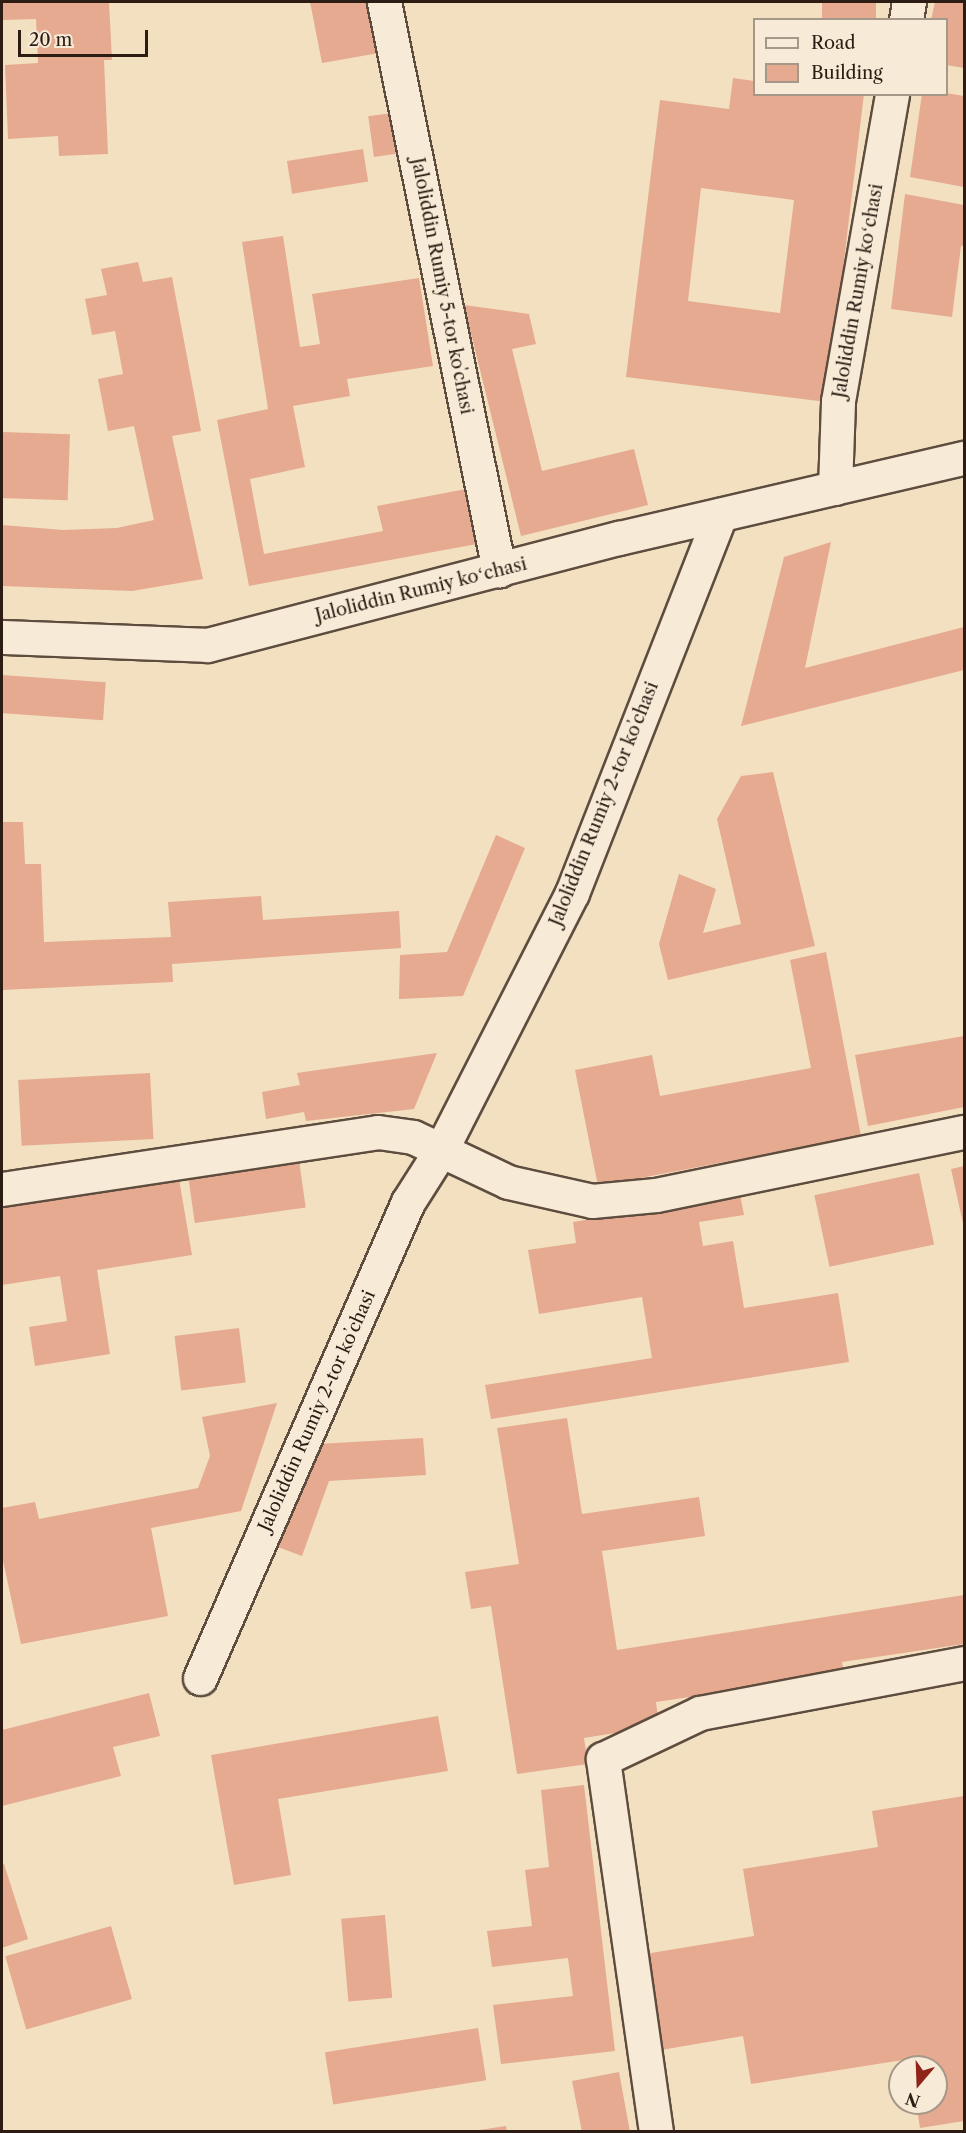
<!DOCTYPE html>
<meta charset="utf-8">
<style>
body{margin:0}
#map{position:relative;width:966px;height:2133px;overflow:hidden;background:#f2e0c1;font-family:"Libre Caslon Text",serif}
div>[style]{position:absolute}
.building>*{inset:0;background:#e5aa8f;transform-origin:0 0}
.roads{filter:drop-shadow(2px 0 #5e4d3f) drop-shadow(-2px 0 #5e4d3f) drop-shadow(0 2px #5e4d3f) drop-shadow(0 -2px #5e4d3f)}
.minor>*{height:33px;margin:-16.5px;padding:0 16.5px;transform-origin:16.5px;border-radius:16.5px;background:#f7ebd7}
span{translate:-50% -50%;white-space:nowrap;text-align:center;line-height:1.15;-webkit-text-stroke:5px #f7ebd7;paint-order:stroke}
.street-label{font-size:18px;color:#2d1c14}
.frame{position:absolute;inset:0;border:3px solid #2d1c14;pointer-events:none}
.legend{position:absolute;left:753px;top:18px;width:195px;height:78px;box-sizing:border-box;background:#f7ebd7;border:2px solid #a69889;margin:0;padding:8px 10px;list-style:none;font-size:18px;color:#2d1c14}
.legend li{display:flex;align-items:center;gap:12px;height:30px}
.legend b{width:30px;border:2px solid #a69889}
.north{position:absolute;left:888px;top:2055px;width:60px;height:60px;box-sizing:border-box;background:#f7ebd7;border:2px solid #a69889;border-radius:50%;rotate:199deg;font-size:16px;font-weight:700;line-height:24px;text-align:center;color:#2d1c14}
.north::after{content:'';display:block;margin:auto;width:21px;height:27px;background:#8f2418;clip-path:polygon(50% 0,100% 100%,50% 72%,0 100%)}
.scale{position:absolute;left:18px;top:30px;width:130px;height:27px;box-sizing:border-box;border:3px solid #2d1c14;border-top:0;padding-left:8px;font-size:18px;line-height:21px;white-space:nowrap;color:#2d1c14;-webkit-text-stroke:4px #f7ebd7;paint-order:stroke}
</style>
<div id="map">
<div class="building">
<i style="clip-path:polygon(2px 2px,109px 2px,112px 60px,104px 60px,108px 154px,59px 156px,58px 136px,8px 139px,5px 65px,38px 63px,36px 19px,2px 20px)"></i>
<i style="clip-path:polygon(310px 2px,369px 2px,379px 53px,322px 63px)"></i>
<i style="left:822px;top:2px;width:54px;height:18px"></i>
<i style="clip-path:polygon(935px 2px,964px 2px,964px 68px,946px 65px,946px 20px,931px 20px)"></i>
<i style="clip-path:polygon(evenodd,733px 78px,754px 81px,754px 94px,864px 94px,827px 402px,626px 377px,660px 100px,729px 109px,733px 78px,701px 188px,794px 200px,780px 313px,688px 301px,701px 188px)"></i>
<i style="clip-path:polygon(946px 93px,964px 96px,964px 187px,910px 177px,922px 94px)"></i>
<i style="left:392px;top:113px;width:41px;height:24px;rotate:82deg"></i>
<i style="left:363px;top:149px;width:33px;height:77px;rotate:81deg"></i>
<i style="clip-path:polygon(905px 194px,964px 205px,964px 246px,961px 246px,952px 317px,891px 309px)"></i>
<i style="clip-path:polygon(283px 236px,300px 347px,320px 344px,312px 294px,419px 278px,433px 366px,347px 379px,350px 396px,293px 406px,305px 467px,250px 479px,264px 554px,383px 531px,377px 506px,466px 489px,477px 544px,249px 586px,217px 420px,268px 409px,242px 242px)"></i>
<i style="clip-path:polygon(138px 262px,143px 282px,172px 277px,201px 431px,172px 436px,203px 579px,132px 591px,2px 586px,2px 525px,63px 530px,117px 528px,154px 520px,134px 426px,108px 431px,98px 379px,123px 374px,115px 331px,92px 335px,85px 299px,107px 295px,101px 269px)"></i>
<i style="clip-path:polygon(464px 305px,529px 314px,536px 344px,512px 349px,542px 471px,634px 449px,648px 505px,521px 536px)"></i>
<i style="left:2px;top:432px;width:68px;height:66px;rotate:2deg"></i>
<i style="clip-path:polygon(831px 542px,805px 668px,964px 627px,964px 670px,741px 726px,784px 557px)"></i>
<i style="left:2px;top:675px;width:104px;height:38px;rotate:4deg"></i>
<i style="clip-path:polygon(773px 772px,815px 946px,668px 980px,659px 944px,679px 874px,716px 889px,703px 933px,741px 924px,717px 819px,741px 776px)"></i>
<i style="clip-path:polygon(2px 822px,23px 822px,25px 864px,41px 864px,44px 942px,171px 937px,168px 902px,261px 896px,263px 920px,399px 911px,401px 948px,172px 964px,173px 982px,2px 990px)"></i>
<i style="clip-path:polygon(496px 835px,525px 848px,463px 996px,399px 999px,400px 955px,447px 952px)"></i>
<i style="clip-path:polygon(826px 952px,861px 1136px,598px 1186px,575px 1070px,652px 1055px,660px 1096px,811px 1068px,790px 960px)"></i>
<i style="clip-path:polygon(964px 1036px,964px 1107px,868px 1126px,855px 1055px)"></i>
<i style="clip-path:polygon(437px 1053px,414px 1109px,306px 1121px,304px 1112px,266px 1119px,262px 1092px,300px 1085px,297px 1073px)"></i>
<i style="left:150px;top:1073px;width:66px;height:132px;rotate:87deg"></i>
<i style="left:299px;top:1160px;width:48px;height:112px;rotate:82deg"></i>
<i style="clip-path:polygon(964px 1166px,964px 1228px,951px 1169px)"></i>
<i style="left:919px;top:1173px;width:73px;height:107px;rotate:78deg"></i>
<i style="clip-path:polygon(179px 1179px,192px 1255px,97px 1270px,110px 1354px,35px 1366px,29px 1327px,67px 1321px,60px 1276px,2px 1285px,2px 1208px)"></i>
<i style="clip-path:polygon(740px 1195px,744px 1215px,699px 1222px,703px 1246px,733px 1241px,744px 1308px,838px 1293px,849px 1362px,491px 1419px,485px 1385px,652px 1358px,642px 1297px,539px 1314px,528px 1250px,576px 1243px,573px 1222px)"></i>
<i style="left:239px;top:1328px;width:55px;height:65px;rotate:83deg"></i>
<i style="clip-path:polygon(277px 1403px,241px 1511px,151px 1528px,168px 1616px,21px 1644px,2px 1556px,2px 1508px,35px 1502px,39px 1519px,198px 1488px,210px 1456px,202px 1417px)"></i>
<i style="clip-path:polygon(567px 1418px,582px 1514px,699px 1497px,705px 1536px,602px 1551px,617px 1650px,964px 1595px,964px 1644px,842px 1662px,844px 1674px,656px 1702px,659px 1726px,584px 1738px,588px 1764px,517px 1774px,491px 1606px,471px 1609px,465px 1572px,519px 1564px,497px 1428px)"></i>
<i style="clip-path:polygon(423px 1438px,426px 1475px,329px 1481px,302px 1556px,278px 1547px,318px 1444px)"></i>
<i style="clip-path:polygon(149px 1693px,160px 1736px,113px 1747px,121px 1776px,2px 1806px,2px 1730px)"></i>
<i style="clip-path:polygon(438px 1716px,448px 1771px,278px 1799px,291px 1875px,234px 1885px,211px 1755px)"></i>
<i style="clip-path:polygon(584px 1785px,615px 2051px,501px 2064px,493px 2005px,573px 1996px,568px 1958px,492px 1967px,487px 1931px,532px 1926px,525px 1870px,549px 1867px,541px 1790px)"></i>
<i style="clip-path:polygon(964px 1796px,964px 2121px,920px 2128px,916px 2103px,936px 2103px,936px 2067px,910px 2067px,909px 2059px,751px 2084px,743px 2036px,661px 2050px,645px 1954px,754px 1936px,743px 1869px,878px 1847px,872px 1811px)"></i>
<i style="clip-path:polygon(4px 1864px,28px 1939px,2px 1948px,2px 1865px)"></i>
<i style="left:385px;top:1915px;width:83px;height:44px;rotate:85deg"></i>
<i style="left:111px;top:1926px;width:76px;height:110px;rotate:74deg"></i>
<i style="left:478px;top:2028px;width:53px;height:155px;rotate:81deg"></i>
<i style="clip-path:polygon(619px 2072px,630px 2132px,582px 2132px,572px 2081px)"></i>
<i style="clip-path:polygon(506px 2126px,507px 2132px,479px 2132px,479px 2130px)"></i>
</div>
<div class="roads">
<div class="minor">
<i style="left:384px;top:2px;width:580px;rotate:78.55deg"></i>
<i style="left:906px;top:20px;width:18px;rotate:-81deg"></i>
<i style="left:835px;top:488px;width:87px;rotate:-88deg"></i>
<i style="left:838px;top:401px;width:312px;rotate:-80deg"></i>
<i style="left:2px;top:637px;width:205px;rotate:2.2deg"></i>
<i style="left:207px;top:645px;width:426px;rotate:-14.6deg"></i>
<i style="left:619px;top:538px;width:354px;rotate:-13.1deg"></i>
<i style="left:2px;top:1189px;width:380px;rotate:-8.6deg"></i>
<i style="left:378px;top:1132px;width:35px;rotate:8deg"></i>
<i style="left:413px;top:1137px;width:105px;rotate:25.3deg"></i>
<i style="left:508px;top:1182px;width:86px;rotate:12.7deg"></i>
<i style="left:592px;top:1201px;width:64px;rotate:-5.4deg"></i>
<i style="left:656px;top:1195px;width:314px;rotate:-11.6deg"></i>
<i style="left:200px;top:1678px;width:519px;rotate:-66.4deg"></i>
<i style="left:408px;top:1202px;width:62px;rotate:-57.6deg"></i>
<i style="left:441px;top:1150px;width:288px;rotate:-63deg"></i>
<i style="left:572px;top:893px;width:406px;rotate:-68.6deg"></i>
<i style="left:656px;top:2132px;width:377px;rotate:-98.1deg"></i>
<i style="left:603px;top:1759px;width:107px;rotate:-25.4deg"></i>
<i style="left:700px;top:1713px;width:269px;rotate:-10.7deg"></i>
</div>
</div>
<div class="street-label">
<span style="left:442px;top:286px;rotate:79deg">Jaloliddin Rumiy 5-tor koʼchasi</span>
<span style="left:858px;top:291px;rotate:-80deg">Jaloliddin Rumiy koʻchasi</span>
<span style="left:421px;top:590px;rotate:-14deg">Jaloliddin Rumiy koʻchasi</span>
<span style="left:604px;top:804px;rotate:-68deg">Jaloliddin Rumiy 2-tor koʼchasi</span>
<span style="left:317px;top:1411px;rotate:-66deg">Jaloliddin Rumiy 2-tor koʼchasi</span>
</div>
<div class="frame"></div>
<ul class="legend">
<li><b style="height:8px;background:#f7ebd7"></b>Road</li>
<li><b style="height:16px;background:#e5aa8f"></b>Building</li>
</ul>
<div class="north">N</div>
<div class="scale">20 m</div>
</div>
